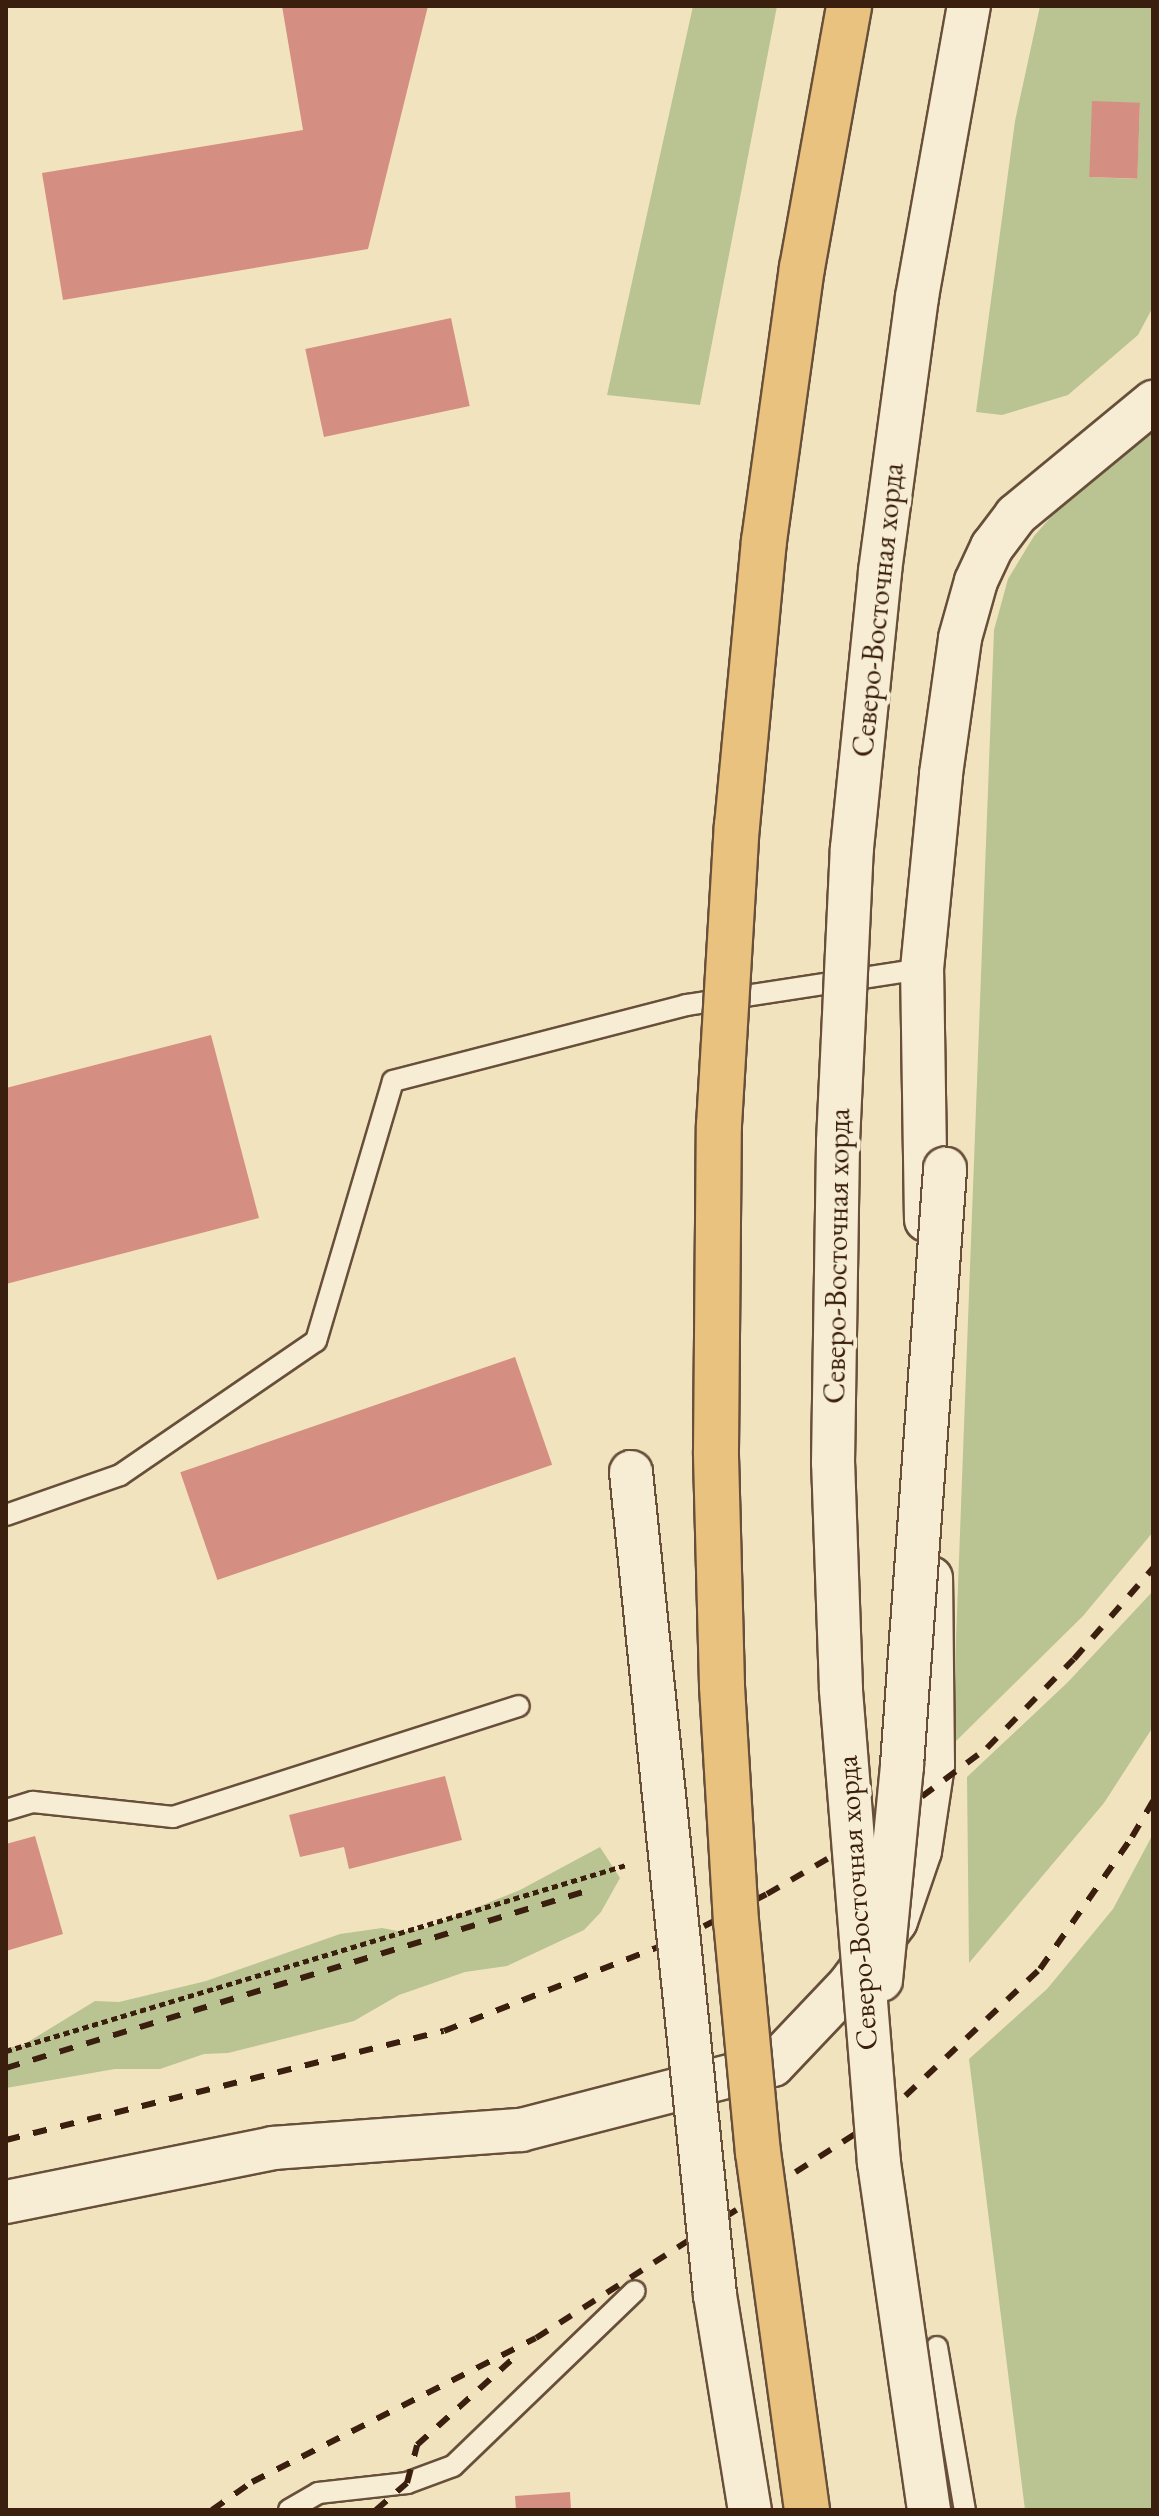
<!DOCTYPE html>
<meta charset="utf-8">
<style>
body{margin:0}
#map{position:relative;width:1159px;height:2516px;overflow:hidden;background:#f2e3bf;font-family:"EB Garamond",serif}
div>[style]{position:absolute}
.green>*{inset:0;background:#bac492}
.building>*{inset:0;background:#d58f82;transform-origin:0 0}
.path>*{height:5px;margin-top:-2.5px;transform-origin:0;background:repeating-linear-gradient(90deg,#3a1e0e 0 6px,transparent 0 10px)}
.roads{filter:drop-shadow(2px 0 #684f3a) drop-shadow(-2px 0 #684f3a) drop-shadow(0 2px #684f3a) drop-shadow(0 -2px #684f3a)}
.lane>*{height:20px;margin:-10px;padding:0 10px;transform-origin:10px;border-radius:10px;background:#f7edd5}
.street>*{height:42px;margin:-21px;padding:0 21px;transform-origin:21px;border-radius:21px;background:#f7edd5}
.rail>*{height:6px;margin-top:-3px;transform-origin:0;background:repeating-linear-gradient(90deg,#3a1e0e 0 14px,transparent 0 28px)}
.bridges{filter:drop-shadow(2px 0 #684f3a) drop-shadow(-2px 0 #684f3a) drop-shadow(0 2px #684f3a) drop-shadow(0 -2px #684f3a)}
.street-bridge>*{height:42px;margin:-21px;padding:0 21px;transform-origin:21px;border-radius:21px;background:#f7edd5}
.primary-bridge>*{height:44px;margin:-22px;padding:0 22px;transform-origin:22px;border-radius:22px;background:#e9c280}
span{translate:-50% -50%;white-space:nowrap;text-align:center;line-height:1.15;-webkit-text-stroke:8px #f7edd5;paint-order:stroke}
.street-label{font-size:30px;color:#3a1e0e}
.frame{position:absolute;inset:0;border:8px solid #3a1e0e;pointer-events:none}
</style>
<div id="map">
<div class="green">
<i style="clip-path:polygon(693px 6px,777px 6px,700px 405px,607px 395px)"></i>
<i style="clip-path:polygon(evenodd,1040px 6px,1153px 6px,1153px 307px,1138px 335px,1068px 395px,1002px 415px,976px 412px,1015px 121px,1040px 6px,1140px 103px,1137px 179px,1090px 177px,1140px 103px)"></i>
<i style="clip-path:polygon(1153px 429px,1153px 1532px,1083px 1616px,952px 1745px,994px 630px,1008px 579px,1034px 536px,1066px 500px)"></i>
<i style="clip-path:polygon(1153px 1591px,1153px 1727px,1104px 1803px,969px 1963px,967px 1777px,1068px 1682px)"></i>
<i style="clip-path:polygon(1153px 1834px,1153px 2510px,1025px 2510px,969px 2059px,1047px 1989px,1113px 1909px)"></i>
<i style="clip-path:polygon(600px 1847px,620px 1878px,601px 1912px,584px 1930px,507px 1966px,465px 1972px,399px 1995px,354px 2021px,228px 2053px,204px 2054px,160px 2069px,115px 2069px,6px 2088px,6px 2048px,23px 2045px,95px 2001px,119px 2002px,206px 1981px,340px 1934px,382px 1928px,403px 1932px,426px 1928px,520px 1890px)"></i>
</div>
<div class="building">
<i style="clip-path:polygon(282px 6px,428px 6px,368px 249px,63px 300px,42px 173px,303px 130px)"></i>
<i style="left:1092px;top:101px;width:48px;height:76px;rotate:2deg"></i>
<i style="left:451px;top:318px;width:90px;height:149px;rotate:78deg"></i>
<i style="clip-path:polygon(211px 1035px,259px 1218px,6px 1284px,6px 1088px)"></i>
<i style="left:515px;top:1357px;width:114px;height:354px;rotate:71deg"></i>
<i style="clip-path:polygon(445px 1776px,462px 1840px,349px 1869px,344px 1847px,300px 1857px,289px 1815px)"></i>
<i style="clip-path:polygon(35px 1836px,63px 1934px,6px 1951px,6px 1844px)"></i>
<i style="clip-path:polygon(570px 2492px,571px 2510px,516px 2510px,515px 2496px)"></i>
</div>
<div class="path">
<i style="left:6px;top:2051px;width:647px;rotate:-16.7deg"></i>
</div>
<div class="roads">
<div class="lane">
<i style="left:6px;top:1515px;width:121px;rotate:-19.3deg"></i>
<i style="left:120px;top:1475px;width:237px;rotate:-34.4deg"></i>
<i style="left:316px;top:1341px;width:271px;rotate:-73.5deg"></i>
<i style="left:393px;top:1081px;width:303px;rotate:-14.5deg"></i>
<i style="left:686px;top:1005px;width:239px;rotate:-8.7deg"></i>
<i style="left:6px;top:1810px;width:28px;rotate:-17deg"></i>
<i style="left:33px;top:1802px;width:141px;rotate:6.1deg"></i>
<i style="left:173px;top:1817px;width:363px;rotate:-17.8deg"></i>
<i style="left:937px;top:2347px;width:165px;rotate:80.3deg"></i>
<i style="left:289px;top:2510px;width:34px;rotate:-30deg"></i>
<i style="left:318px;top:2493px;width:90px;rotate:-6.4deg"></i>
<i style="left:407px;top:2483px;width:49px;rotate:-20.3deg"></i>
<i style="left:453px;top:2466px;width:252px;rotate:-43.9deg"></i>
</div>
<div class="street">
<i style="left:926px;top:1220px;width:251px;rotate:-90.9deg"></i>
<i style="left:922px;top:969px;width:196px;rotate:-84.4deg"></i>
<i style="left:941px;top:774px;width:137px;rotate:-82deg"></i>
<i style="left:960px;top:638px;width:59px;rotate:-74.3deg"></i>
<i style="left:976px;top:581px;width:38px;rotate:-65deg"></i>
<i style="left:992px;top:547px;width:40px;rotate:-53deg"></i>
<i style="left:1016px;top:515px;width:178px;rotate:-39.5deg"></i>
<i style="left:6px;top:2202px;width:272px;rotate:-11.4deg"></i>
<i style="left:273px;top:2148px;width:249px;rotate:-4.2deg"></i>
<i style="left:521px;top:2130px;width:260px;rotate:-14.5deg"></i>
<i style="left:773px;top:2065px;width:110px;rotate:-46.5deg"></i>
<i style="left:849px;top:1985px;width:79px;rotate:-53.7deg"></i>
<i style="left:896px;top:1921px;width:74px;rotate:-71.1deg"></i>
<i style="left:920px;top:1851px;width:87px;rotate:-81.4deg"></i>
<i style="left:933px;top:1765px;width:187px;rotate:-90.6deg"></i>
</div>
</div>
<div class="rail">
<i style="left:6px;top:2068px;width:614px;rotate:-16.96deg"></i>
<i style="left:6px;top:2140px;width:451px;rotate:-14deg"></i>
<i style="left:444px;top:2031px;width:252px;rotate:-21.4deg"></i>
<i style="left:679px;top:1939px;width:99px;rotate:-27.1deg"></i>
<i style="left:767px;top:1894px;width:127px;rotate:-30.2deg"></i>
<i style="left:877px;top:1830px;width:137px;rotate:-36.7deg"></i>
<i style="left:987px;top:1748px;width:124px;rotate:-45.7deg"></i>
<i style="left:1074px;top:1659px;width:121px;rotate:-49deg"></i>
<i style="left:212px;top:2510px;width:49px;rotate:-35deg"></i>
<i style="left:252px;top:2482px;width:318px;rotate:-26.9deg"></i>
<i style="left:536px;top:2338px;width:414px;rotate:-32.6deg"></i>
<i style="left:885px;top:2115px;width:213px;rotate:-43.3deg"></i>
<i style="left:1040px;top:1969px;width:161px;rotate:-55.1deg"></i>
<i style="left:1132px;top:1837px;width:42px;rotate:-59.7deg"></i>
<i style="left:376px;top:2510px;width:41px;rotate:-41.1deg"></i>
<i style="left:407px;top:2483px;width:39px;rotate:-75deg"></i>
<i style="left:417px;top:2445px;width:136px;rotate:-42deg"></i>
</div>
<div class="bridges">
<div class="street-bridge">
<i style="left:631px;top:1472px;width:827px;rotate:84.17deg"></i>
<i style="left:715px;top:2295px;width:218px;rotate:80.8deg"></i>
<i style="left:881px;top:1980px;width:216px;rotate:-84.4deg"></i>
<i style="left:902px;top:1765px;width:598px;rotate:-85.87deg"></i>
<i style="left:929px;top:2510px;width:351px;rotate:-98.2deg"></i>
<i style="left:879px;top:2163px;width:476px;rotate:-94.6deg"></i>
<i style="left:841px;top:1689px;width:226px;rotate:-92deg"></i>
<i style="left:833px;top:1463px;width:321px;rotate:-89.1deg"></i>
<i style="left:838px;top:1142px;width:294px;rotate:-87.3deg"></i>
<i style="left:852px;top:848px;width:278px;rotate:-84.2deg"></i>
<i style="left:880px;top:571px;width:276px;rotate:-82.3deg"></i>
<i style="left:917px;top:297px;width:296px;rotate:-79.9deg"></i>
</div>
<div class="primary-bridge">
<i style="left:807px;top:2510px;width:360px;rotate:-97.8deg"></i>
<i style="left:758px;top:2153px;width:232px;rotate:-95.4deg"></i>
<i style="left:736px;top:1922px;width:237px;rotate:-93.4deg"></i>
<i style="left:722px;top:1685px;width:234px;rotate:-91.5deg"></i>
<i style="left:716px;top:1451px;width:326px;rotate:-89.5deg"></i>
<i style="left:719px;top:1125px;width:300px;rotate:-86.6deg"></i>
<i style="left:737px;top:826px;width:286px;rotate:-84.6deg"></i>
<i style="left:764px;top:541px;width:276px;rotate:-82.1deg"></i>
<i style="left:802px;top:268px;width:266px;rotate:-79.8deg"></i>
</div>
</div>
<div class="street-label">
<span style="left:878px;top:610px;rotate:-84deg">Северо-Восточная хорда</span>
<span style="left:837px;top:1256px;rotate:-89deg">Северо-Восточная хорда</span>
<span style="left:857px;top:1903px;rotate:-94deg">Северо-Восточная хорда</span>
</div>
<div class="frame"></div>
</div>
